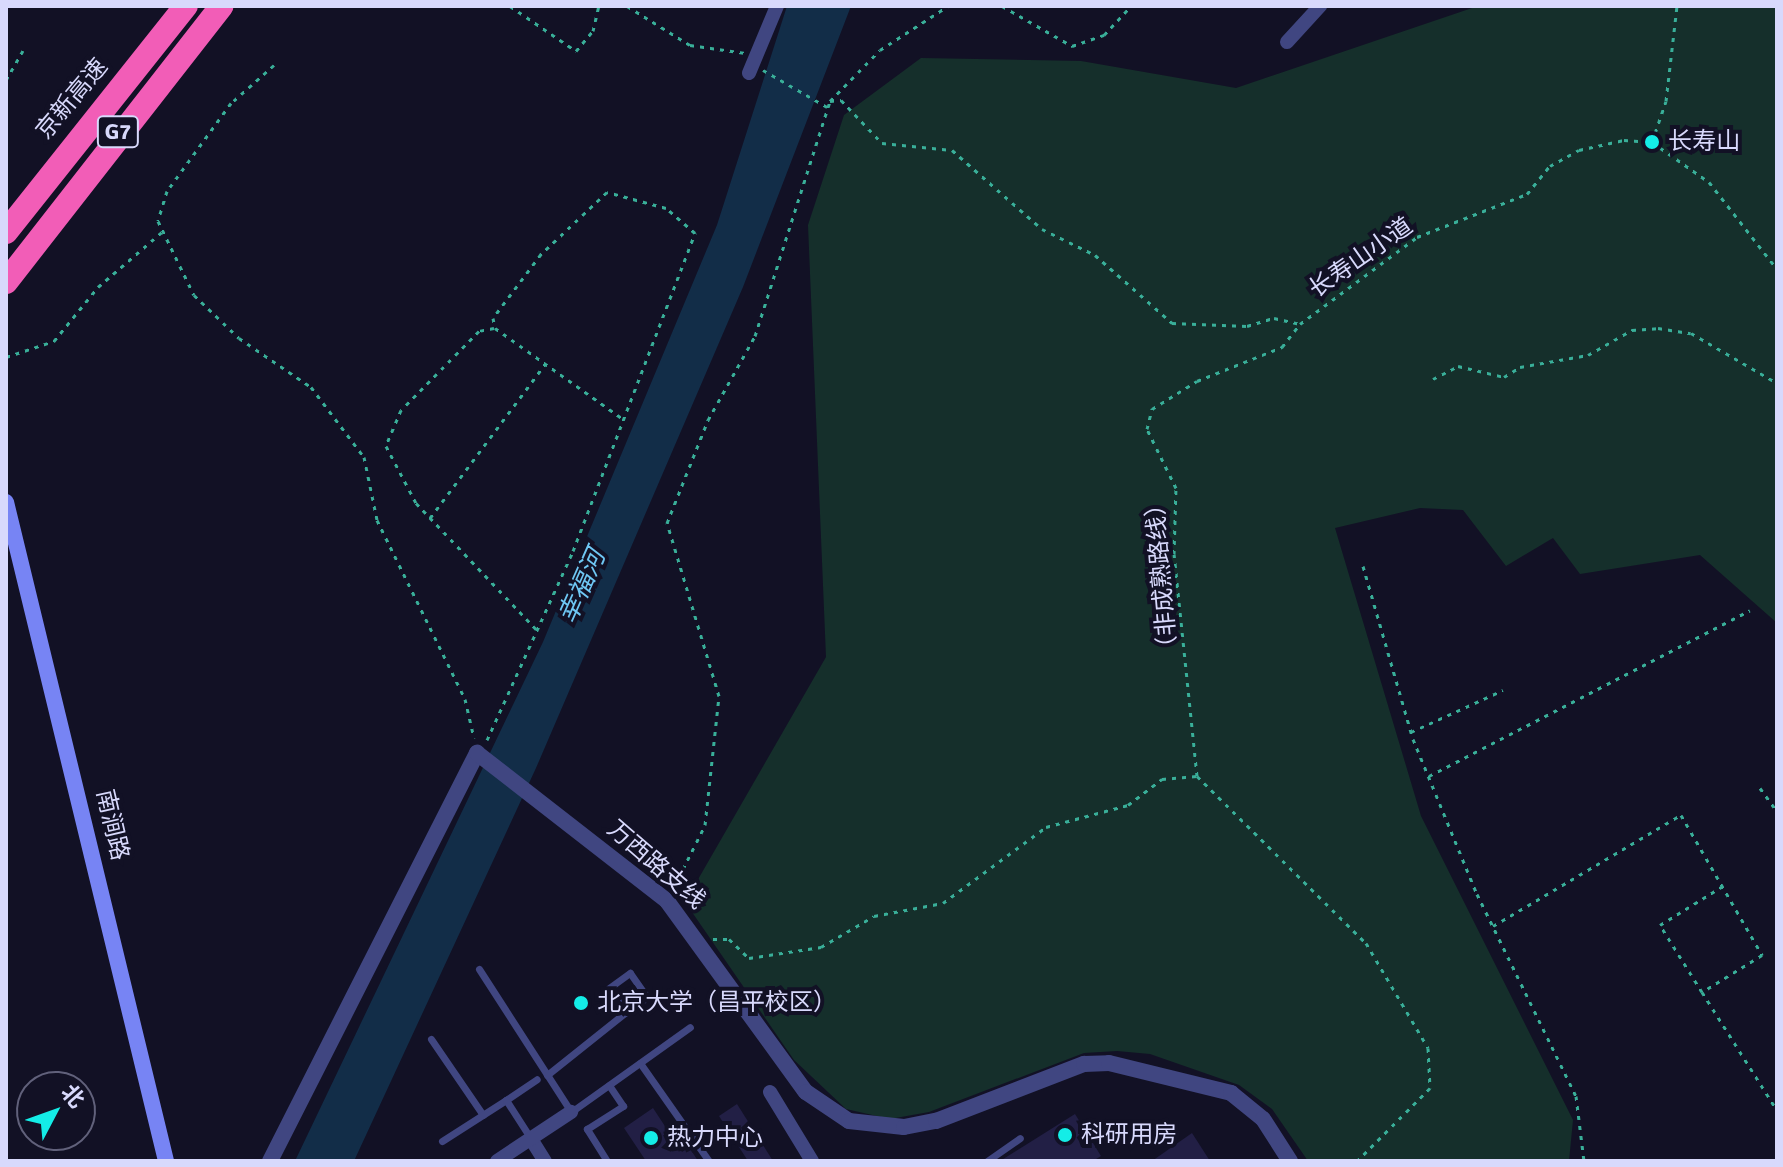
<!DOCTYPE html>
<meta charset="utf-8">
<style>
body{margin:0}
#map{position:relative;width:1783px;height:1167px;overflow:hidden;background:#121125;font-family:Signika,"Noto Sans SC",sans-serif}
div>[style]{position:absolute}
.green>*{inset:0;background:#152f2b}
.water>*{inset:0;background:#122d48}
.building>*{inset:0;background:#221f45}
.path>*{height:3px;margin-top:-1.5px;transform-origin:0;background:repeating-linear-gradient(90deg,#39af99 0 4px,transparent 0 10px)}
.service>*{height:7px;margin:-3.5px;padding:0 3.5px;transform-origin:3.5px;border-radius:3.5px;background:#404681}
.minor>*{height:14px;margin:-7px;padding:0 7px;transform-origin:7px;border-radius:7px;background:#404681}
.tertiary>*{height:16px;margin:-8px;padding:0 8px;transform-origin:8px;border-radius:8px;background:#404681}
.secondary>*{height:16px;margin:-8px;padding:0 8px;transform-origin:8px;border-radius:8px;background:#7784f4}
.motorway>*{height:24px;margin:-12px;padding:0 12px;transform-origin:12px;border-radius:12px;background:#f25db7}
.dots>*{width:22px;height:22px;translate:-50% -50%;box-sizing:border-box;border:4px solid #121125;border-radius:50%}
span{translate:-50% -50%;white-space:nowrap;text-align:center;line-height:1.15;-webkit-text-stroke:8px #121125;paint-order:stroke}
.shield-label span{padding:2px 6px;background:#121125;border:2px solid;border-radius:6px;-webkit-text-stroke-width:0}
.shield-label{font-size:22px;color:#d8d9fc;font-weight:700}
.street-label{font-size:24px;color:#d8d9fc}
.poi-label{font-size:24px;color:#d8d9fc}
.left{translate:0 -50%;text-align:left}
.water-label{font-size:26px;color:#6fc7f4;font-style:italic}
.frame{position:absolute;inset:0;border:8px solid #d8d9fc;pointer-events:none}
.north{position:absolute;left:16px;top:1071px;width:80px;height:80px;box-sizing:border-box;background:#121125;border:2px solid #61617b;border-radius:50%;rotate:49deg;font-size:22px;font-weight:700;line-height:32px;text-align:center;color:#d8d9fc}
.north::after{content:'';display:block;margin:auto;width:28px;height:36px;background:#14ede7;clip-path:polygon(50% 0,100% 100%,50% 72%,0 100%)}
</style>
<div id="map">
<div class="green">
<i style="clip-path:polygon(1478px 6px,1777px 6px,1777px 623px,1700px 555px,1580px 574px,1553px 538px,1506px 566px,1463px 510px,1420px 508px,1335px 528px,1421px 816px,1573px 1120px,1569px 1161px,1308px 1161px,1272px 1109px,1239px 1085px,1150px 1054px,1117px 1051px,1084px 1053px,929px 1112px,890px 1119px,846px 1109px,794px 1060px,685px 902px,826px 657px,808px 225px,844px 115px,921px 58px,1081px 61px,1236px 88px)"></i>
</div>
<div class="water">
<i style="clip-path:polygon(787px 6px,851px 6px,743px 287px,536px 768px,354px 1161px,295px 1161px,543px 642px,717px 225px)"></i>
</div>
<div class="building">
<i style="clip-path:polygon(737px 1104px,773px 1161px,748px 1161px,719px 1116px)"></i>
<i style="clip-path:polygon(653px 1108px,682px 1152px,689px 1147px,698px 1161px,646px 1161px,624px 1128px)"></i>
<i style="clip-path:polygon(1075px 1114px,1101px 1156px,1093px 1161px,1000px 1161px)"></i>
<i style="clip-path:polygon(1192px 1133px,1210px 1161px,1152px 1161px)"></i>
</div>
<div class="path">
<i style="left:510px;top:6px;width:80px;rotate:34.3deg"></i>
<i style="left:576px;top:51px;width:26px;rotate:-50deg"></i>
<i style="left:593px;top:31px;width:26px;rotate:-77deg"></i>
<i style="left:627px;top:6px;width:74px;rotate:31.8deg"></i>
<i style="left:690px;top:45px;width:56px;rotate:8.3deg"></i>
<i style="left:1002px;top:6px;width:81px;rotate:29.7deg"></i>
<i style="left:1072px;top:46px;width:34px;rotate:-19deg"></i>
<i style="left:1104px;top:35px;width:40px;rotate:-47deg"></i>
<i style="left:274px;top:65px;width:57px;rotate:138.5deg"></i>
<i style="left:231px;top:103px;width:109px;rotate:126deg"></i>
<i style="left:167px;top:191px;width:31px;rotate:107deg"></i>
<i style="left:158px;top:221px;width:82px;rotate:64.1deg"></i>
<i style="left:194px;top:295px;width:62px;rotate:43.7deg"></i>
<i style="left:239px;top:338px;width:87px;rotate:34.2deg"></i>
<i style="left:311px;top:387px;width:88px;rotate:52.9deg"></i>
<i style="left:364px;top:457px;width:64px;rotate:78.3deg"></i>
<i style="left:377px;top:520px;width:199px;rotate:63.8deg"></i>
<i style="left:465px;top:699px;width:40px;rotate:77deg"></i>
<i style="left:763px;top:70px;width:74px;rotate:30deg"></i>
<i style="left:6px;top:80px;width:34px;rotate:-60deg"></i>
<i style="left:830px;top:101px;width:11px;rotate:-5deg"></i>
<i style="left:841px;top:100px;width:59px;rotate:46.4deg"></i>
<i style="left:882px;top:143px;width:70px;rotate:5.7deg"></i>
<i style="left:952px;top:150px;width:120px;rotate:41.3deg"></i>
<i style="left:1042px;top:229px;width:59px;rotate:26.1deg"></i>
<i style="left:1095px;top:255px;width:103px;rotate:41.4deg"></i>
<i style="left:1172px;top:323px;width:75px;rotate:2.3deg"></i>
<i style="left:1247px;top:326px;width:28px;rotate:-17deg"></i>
<i style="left:1274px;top:318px;width:27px;rotate:13deg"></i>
<i style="left:1300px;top:324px;width:146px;rotate:-36.6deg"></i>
<i style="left:1417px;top:237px;width:118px;rotate:-21.4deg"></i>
<i style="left:1527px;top:194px;width:36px;rotate:-51deg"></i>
<i style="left:1550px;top:166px;width:33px;rotate:-29deg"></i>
<i style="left:1579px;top:150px;width:46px;rotate:-12.5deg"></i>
<i style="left:1624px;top:140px;width:28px;rotate:4deg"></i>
<i style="left:1652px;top:142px;width:70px;rotate:35.1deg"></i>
<i style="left:1709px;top:182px;width:110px;rotate:52deg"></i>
<i style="left:1652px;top:142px;width:43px;rotate:-71.1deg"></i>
<i style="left:1666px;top:101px;width:96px;rotate:-83.4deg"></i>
<i style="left:494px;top:328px;width:15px;rotate:169deg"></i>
<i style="left:479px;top:331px;width:111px;rotate:134.6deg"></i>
<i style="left:401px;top:410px;width:39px;rotate:113deg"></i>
<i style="left:386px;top:446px;width:64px;rotate:62.2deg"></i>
<i style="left:416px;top:503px;width:177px;rotate:46.4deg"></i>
<i style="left:6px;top:357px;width:51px;rotate:-18.4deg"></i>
<i style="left:54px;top:341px;width:70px;rotate:-50.8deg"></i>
<i style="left:98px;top:287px;width:86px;rotate:-40.7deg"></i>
<i style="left:1433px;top:379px;width:28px;rotate:-27deg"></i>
<i style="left:1458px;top:366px;width:47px;rotate:13.4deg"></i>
<i style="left:1504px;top:377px;width:19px;rotate:-32deg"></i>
<i style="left:1520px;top:367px;width:69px;rotate:-10deg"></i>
<i style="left:1588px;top:355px;width:51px;rotate:-29.6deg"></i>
<i style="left:1632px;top:330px;width:26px;rotate:-4deg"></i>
<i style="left:1658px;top:328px;width:33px;rotate:9deg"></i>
<i style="left:1691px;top:333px;width:99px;rotate:30.2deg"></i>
<i style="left:430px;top:518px;width:192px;rotate:-53.2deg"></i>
<i style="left:1363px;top:566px;width:180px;rotate:73.9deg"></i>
<i style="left:1413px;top:739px;width:168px;rotate:67.6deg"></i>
<i style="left:1477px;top:894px;width:225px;rotate:63.9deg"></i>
<i style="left:1576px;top:1096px;width:65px;rotate:83deg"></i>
<i style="left:1411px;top:732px;width:101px;rotate:-24.5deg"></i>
<i style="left:487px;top:740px;width:208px;rotate:-65.5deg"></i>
<i style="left:573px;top:551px;width:341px;rotate:-69deg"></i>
<i style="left:695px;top:233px;width:38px;rotate:-139deg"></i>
<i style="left:666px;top:208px;width:61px;rotate:-164.8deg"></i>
<i style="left:607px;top:192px;width:91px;rotate:136.8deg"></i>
<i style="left:541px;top:254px;width:80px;rotate:126.9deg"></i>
<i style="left:493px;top:318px;width:10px;rotate:79deg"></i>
<i style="left:495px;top:328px;width:157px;rotate:35.4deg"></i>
<i style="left:1197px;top:776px;width:223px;rotate:-95.9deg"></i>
<i style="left:1174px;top:554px;width:66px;rotate:-88.3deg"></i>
<i style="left:1176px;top:488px;width:66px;rotate:-116.2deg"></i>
<i style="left:1147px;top:429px;width:21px;rotate:-76deg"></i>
<i style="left:1152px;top:409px;width:53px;rotate:-31.9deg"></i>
<i style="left:1197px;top:381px;width:92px;rotate:-21.8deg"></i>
<i style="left:1282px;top:347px;width:29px;rotate:-52deg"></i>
<i style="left:1429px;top:776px;width:361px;rotate:-27.3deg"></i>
<i style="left:1760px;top:788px;width:29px;rotate:54deg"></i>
<i style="left:674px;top:887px;width:69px;rotate:-63.4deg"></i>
<i style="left:705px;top:825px;width:130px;rotate:-83.8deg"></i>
<i style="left:719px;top:696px;width:181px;rotate:-106.7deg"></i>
<i style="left:667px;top:523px;width:111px;rotate:-68.3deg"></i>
<i style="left:708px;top:420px;width:96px;rotate:-60.8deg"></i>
<i style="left:755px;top:336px;width:247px;rotate:-72.3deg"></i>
<i style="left:830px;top:101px;width:71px;rotate:-45.6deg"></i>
<i style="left:880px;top:50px;width:81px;rotate:-32.9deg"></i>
<i style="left:1493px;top:926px;width:218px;rotate:-30.6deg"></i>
<i style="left:1681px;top:815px;width:162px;rotate:59.9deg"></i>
<i style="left:1762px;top:955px;width:70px;rotate:148.3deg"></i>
<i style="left:1702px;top:992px;width:140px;rotate:57.6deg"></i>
<i style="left:713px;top:939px;width:16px"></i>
<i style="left:729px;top:939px;width:28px;rotate:44deg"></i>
<i style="left:749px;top:958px;width:73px;rotate:-8.7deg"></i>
<i style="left:821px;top:947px;width:61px;rotate:-30.3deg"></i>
<i style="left:874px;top:916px;width:70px;rotate:-10.7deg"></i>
<i style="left:943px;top:903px;width:128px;rotate:-36.4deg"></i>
<i style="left:1046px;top:827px;width:85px;rotate:-15deg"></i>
<i style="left:1128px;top:805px;width:43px;rotate:-37.4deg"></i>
<i style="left:1162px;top:779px;width:35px;rotate:-5deg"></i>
<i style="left:1197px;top:776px;width:238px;rotate:44.7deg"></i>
<i style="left:1366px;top:943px;width:122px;rotate:59.4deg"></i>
<i style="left:1428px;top:1048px;width:40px;rotate:87.1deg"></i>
<i style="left:1430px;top:1088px;width:103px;rotate:135deg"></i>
<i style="left:1702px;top:992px;width:79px;rotate:-122.1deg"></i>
<i style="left:1660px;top:925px;width:74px;rotate:-31.8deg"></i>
</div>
<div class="service">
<i style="left:479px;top:969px;width:170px;rotate:57.2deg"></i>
<i style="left:571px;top:1112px;width:146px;rotate:-35.5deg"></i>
<i style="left:630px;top:973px;width:29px;rotate:55deg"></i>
<i style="left:647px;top:997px;width:26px;rotate:144deg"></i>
<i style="left:626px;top:1012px;width:29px;rotate:-125deg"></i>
<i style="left:609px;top:988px;width:26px;rotate:-36deg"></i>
<i style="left:431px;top:1039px;width:92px;rotate:55.6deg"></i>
<i style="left:640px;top:1063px;width:120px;rotate:54.9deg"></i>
<i style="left:547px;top:1075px;width:101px;rotate:-38.6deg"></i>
<i style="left:506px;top:1100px;width:37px;rotate:-34deg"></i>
<i style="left:442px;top:1141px;width:76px;rotate:-32.6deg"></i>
<i style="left:506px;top:1100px;width:46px;rotate:57.3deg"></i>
<i style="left:607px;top:1161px;width:38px;rotate:-122deg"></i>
<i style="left:587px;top:1129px;width:43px;rotate:-32.6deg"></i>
<i style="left:623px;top:1106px;width:25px;rotate:-124deg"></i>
<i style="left:987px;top:1161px;width:40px;rotate:-34.9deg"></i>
</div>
<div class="minor">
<i style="left:1287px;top:42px;width:49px;rotate:-47.5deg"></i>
<i style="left:749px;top:73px;width:73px;rotate:-67.3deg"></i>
<i style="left:770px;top:1092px;width:81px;rotate:58.7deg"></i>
<i style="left:531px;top:1139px;width:26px;rotate:58deg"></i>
<i style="left:497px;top:1161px;width:89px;rotate:-33.5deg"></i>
</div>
<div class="tertiary">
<i style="left:270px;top:1161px;width:458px;rotate:-63.1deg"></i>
<i style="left:477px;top:753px;width:241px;rotate:37.9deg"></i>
<i style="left:667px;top:901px;width:236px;rotate:54deg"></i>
<i style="left:806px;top:1092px;width:52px;rotate:34deg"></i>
<i style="left:849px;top:1121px;width:55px;rotate:6.2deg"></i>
<i style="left:904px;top:1127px;width:33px;rotate:-11deg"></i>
<i style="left:936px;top:1121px;width:159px;rotate:-21.1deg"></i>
<i style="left:1084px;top:1064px;width:25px;rotate:-2deg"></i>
<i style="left:1109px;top:1063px;width:126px;rotate:13.8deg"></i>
<i style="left:1231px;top:1093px;width:41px;rotate:39.1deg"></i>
<i style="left:1263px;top:1119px;width:50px;rotate:57.3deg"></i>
</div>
<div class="secondary">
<i style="left:6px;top:502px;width:678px;rotate:76.35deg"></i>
</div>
<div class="motorway">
<i style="left:6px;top:232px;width:289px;rotate:-51.5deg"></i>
<i style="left:6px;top:282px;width:350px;rotate:-52deg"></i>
</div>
<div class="dots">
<i style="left:1652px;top:142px;background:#14ede7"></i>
<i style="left:581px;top:1003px;background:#14ede7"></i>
<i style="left:1065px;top:1135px;background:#14ede7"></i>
<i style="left:651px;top:1138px;background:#14ede7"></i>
</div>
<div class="shield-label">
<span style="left:118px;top:132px">G7</span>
</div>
<div class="street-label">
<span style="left:72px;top:99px;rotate:-50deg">京新高速</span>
<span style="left:1361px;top:258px;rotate:-35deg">长寿山小道</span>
<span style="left:1162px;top:576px;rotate:-95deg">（非成熟路线）</span>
<span style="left:112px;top:825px;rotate:77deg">南涧路</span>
<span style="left:656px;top:865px;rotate:41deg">万西路支线</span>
</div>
<div class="poi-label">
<span class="left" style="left:1668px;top:142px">长寿山</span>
<span class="left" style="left:597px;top:1003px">北京大学（昌平校区）</span>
<span class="left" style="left:1081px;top:1135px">科研用房</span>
<span class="left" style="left:667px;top:1138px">热力中心</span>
</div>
<div class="water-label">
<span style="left:583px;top:587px;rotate:-66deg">幸福河</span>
</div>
<div class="frame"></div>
<div class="north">北</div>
</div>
